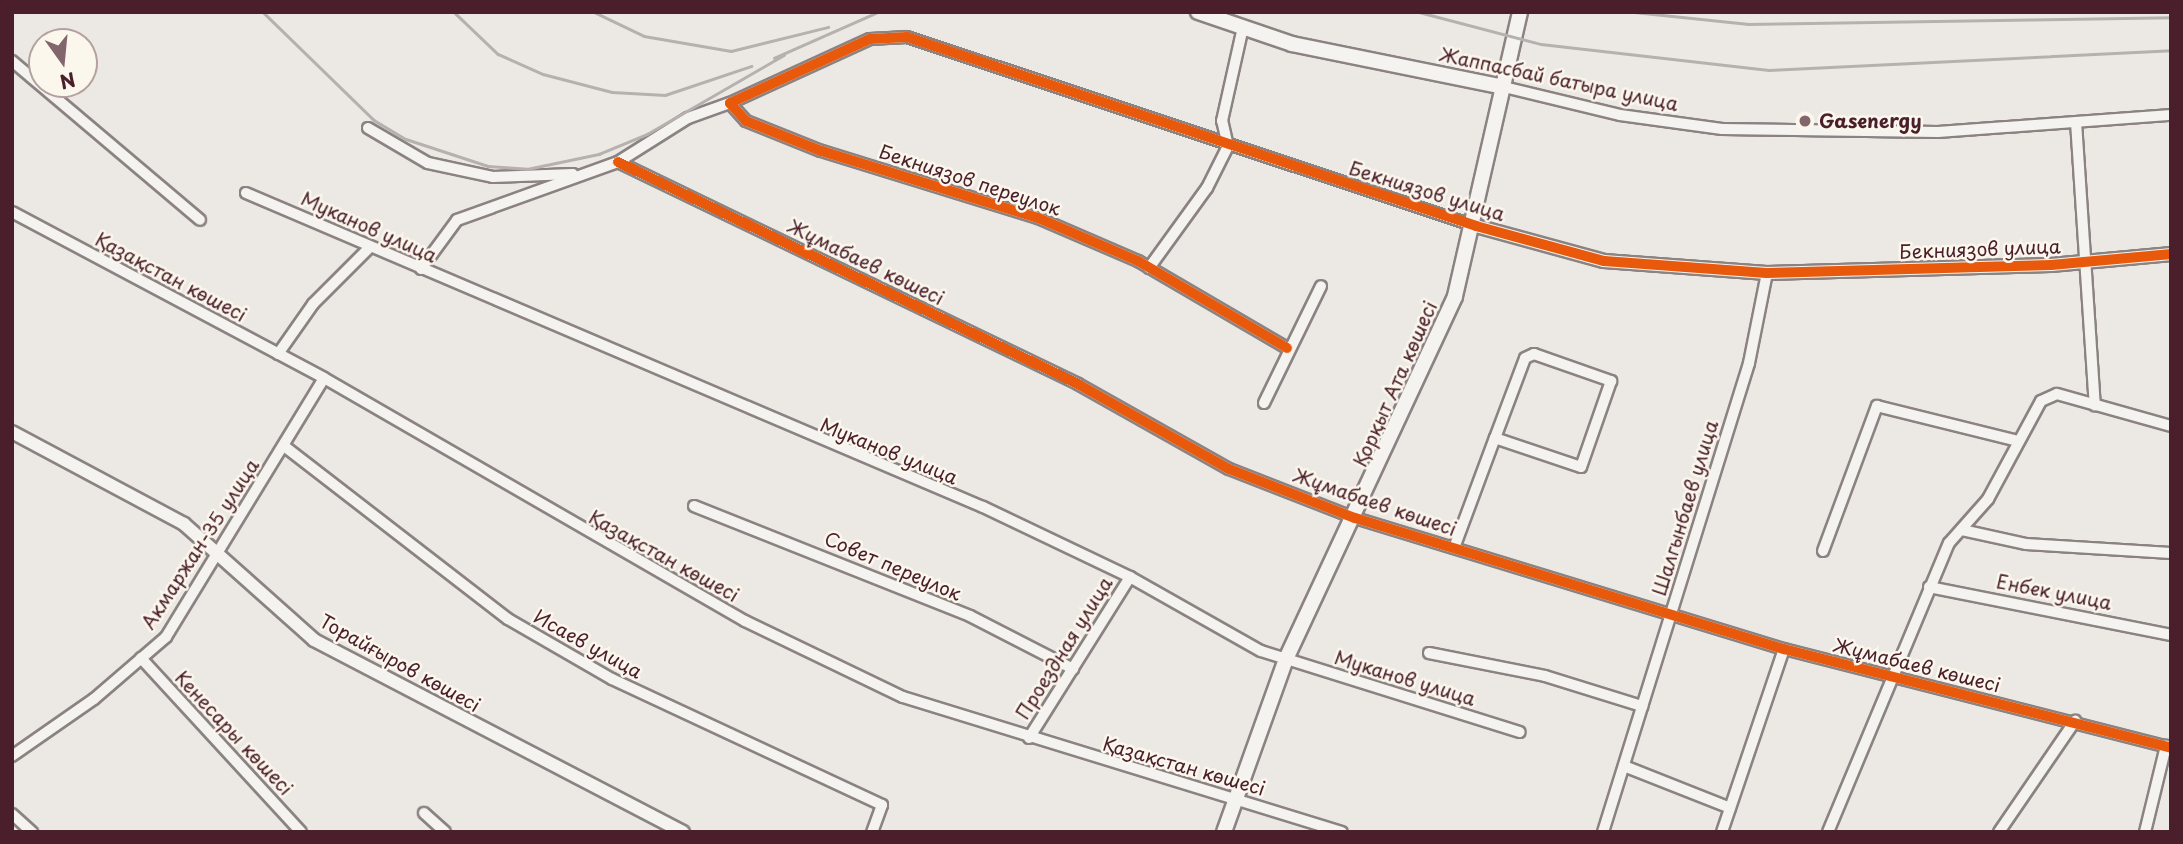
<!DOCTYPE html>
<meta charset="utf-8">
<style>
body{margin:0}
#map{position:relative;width:2183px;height:844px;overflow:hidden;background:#ece9e4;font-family:"Playpen Sans",sans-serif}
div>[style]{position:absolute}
.roads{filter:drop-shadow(2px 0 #8b8282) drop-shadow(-2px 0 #8b8282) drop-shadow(0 2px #8b8282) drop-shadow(0 -2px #8b8282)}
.minor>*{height:10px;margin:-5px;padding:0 5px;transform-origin:5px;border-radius:5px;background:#f4f3ef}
.tertiary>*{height:12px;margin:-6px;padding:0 6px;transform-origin:6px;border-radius:6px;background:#f4f3ef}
.secondary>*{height:14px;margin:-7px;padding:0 7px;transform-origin:7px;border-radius:7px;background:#f4f3ef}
.rail>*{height:2.5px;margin:-1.25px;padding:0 1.25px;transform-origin:1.25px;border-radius:1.25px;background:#b6b1af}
.cycleway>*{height:10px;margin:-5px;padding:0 5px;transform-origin:5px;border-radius:5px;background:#e8590c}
.dots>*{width:19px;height:19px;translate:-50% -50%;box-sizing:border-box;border:4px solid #fbf7ec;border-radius:50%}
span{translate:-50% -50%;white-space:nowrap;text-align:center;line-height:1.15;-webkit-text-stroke:5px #fbf7ec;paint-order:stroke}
.street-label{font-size:19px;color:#4a1f2b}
.poi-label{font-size:19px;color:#4a1f2b;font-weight:700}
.left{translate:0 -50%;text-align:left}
.frame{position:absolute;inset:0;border:14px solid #4a1f2b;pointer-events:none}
.north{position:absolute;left:28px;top:28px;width:70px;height:70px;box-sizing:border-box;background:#fbf7ec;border:2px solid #b4a19f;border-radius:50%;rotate:165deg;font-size:19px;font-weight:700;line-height:28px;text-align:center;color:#4a1f2b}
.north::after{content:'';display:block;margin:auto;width:24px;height:32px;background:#83666c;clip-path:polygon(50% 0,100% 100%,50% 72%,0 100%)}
</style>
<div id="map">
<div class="roads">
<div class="minor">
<i style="left:12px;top:61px;width:246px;rotate:40.2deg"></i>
<i style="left:1504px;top:87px;width:119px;rotate:13.6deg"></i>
<i style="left:1620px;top:115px;width:103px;rotate:7.8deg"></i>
<i style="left:1722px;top:129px;width:216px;rotate:0.8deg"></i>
<i style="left:1938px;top:132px;width:234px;rotate:-4.2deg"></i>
<i style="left:2076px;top:122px;width:284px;rotate:86.2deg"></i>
<i style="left:368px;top:128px;width:69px;rotate:30.3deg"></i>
<i style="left:428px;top:163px;width:66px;rotate:12.2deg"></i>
<i style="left:493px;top:177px;width:80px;rotate:-2.1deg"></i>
<i style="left:618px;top:162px;width:511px;rotate:25.76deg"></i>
<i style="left:1078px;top:384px;width:173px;rotate:29.4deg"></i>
<i style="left:1229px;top:469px;width:135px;rotate:21.3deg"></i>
<i style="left:1355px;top:518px;width:449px;rotate:17deg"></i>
<i style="left:1784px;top:649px;width:399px;rotate:14.3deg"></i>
<i style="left:246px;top:193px;width:801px;rotate:23.08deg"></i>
<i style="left:983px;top:507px;width:163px;rotate:25.5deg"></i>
<i style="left:1130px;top:577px;width:150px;rotate:29.5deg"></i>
<i style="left:1261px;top:651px;width:271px;rotate:17.4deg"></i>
<i style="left:12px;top:212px;width:353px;rotate:28deg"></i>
<i style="left:324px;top:378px;width:486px;rotate:30deg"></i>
<i style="left:745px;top:621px;width:175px;rotate:25.7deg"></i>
<i style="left:903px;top:697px;width:459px;rotate:17.1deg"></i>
<i style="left:1149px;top:268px;width:99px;rotate:-54.1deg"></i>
<i style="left:1207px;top:188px;width:47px;rotate:-63.4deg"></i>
<i style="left:1228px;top:146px;width:26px;rotate:-103deg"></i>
<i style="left:1222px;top:121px;width:96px;rotate:-77.4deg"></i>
<i style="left:421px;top:269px;width:61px;rotate:-53.7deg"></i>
<i style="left:457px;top:220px;width:171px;rotate:-19.8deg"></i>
<i style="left:618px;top:162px;width:83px;rotate:-32.2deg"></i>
<i style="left:688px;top:118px;width:45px;rotate:-19.7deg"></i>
<i style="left:1287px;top:348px;width:173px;rotate:-149.7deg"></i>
<i style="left:1138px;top:261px;width:109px;rotate:-156.7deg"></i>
<i style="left:1038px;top:218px;width:227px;rotate:-162.8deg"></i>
<i style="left:821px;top:151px;width:81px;rotate:-158.2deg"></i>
<i style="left:746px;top:121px;width:24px;rotate:-132deg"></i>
<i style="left:730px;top:103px;width:154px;rotate:-24.6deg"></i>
<i style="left:870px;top:39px;width:37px;rotate:-3deg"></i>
<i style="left:907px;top:37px;width:599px;rotate:18.4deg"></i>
<i style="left:278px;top:354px;width:61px;rotate:-55deg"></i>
<i style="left:313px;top:304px;width:81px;rotate:-45deg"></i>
<i style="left:1264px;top:403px;width:130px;rotate:-64deg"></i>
<i style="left:284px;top:446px;width:283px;rotate:37.7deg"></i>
<i style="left:508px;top:619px;width:120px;rotate:30deg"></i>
<i style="left:612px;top:679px;width:298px;rotate:25deg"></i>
<i style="left:882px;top:805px;width:29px;rotate:110deg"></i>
<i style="left:694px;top:506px;width:297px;rotate:21.7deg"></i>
<i style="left:970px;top:616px;width:116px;rotate:27.2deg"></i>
<i style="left:1962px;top:530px;width:66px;rotate:12.3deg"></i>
<i style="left:2026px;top:544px;width:145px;rotate:3.6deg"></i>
<i style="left:1454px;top:548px;width:117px;rotate:-69.6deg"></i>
<i style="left:1495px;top:438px;width:85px;rotate:-69.4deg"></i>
<i style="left:1525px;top:358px;width:10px;rotate:-24deg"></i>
<i style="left:1534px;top:354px;width:82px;rotate:19.3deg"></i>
<i style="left:1611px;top:381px;width:91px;rotate:109.2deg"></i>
<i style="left:1581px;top:467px;width:91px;rotate:-161.4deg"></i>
<i style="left:1823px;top:551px;width:155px;rotate:-69.6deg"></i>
<i style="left:1877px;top:406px;width:145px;rotate:13.9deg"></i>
<i style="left:1929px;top:587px;width:247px;rotate:11.2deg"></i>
<i style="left:1429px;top:653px;width:118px;rotate:11.2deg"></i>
<i style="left:1545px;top:676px;width:102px;rotate:17.2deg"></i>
<i style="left:141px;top:658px;width:236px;rotate:47.4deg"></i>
<i style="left:1029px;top:738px;width:190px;rotate:-57.9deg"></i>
<i style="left:12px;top:756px;width:100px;rotate:-34.8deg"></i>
<i style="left:94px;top:699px;width:95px;rotate:-40.7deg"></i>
<i style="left:166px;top:637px;width:303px;rotate:-58.6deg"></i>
<i style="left:1624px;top:766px;width:114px;rotate:21.6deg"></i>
<i style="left:424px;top:813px;width:28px;rotate:42deg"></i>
<i style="left:12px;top:814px;width:27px;rotate:42deg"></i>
<i style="left:1603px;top:832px;width:491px;rotate:-72.7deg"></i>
<i style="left:1749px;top:363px;width:92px;rotate:-78.7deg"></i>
<i style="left:1722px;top:832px;width:193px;rotate:-71.3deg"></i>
<i style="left:1828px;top:832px;width:313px;rotate:-67.3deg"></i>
<i style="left:1949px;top:543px;width:59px;rotate:-48.4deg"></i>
<i style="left:1988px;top:499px;width:111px;rotate:-61.6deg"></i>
<i style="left:2041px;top:401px;width:17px;rotate:-24deg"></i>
<i style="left:2057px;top:394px;width:118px;rotate:15.7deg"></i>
<i style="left:1999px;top:832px;width:135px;rotate:-55.6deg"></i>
<i style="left:2145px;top:832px;width:89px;rotate:-76.3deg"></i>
</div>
<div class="tertiary">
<i style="left:1476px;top:226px;width:133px;rotate:15.3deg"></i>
<i style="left:1604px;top:261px;width:163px;rotate:4.2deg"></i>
<i style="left:1767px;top:273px;width:284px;rotate:-1.6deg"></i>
<i style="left:2051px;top:265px;width:121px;rotate:-5.2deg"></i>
<i style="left:12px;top:432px;width:195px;rotate:28.1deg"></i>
<i style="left:184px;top:524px;width:174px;rotate:41.7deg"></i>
<i style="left:314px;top:640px;width:416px;rotate:27.5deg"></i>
</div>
<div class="secondary">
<i style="left:1198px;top:12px;width:99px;rotate:18.8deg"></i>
<i style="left:1292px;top:44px;width:216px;rotate:11.5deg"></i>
<i style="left:1224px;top:832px;width:184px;rotate:-70.3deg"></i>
<i style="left:1286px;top:659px;width:400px;rotate:-65deg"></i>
<i style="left:1455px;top:296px;width:291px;rotate:-77.1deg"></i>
</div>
</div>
<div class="rail">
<i style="left:263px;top:12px;width:155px;rotate:44.2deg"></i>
<i style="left:374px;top:120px;width:37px;rotate:31deg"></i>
<i style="left:406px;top:139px;width:86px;rotate:18.2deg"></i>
<i style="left:488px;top:166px;width:39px;rotate:4deg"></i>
<i style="left:527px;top:169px;width:74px;rotate:-11.8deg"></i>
<i style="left:599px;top:154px;width:52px;rotate:-22.6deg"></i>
<i style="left:647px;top:134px;width:158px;rotate:-30deg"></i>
<i style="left:454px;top:12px;width:61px;rotate:43.7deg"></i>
<i style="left:498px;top:54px;width:49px;rotate:24deg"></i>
<i style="left:543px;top:74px;width:71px;rotate:14.6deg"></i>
<i style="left:612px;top:92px;width:53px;rotate:3.2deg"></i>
<i style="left:665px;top:95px;width:91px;rotate:-18.6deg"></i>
<i style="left:594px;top:12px;width:55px;rotate:25.6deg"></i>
<i style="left:644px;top:36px;width:88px;rotate:9.8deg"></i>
<i style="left:731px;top:51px;width:100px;rotate:-13.9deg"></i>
<i style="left:1419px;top:12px;width:126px;rotate:14.7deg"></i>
<i style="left:1541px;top:44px;width:229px;rotate:6.5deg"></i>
<i style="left:1769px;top:70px;width:402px;rotate:-2.8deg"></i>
<i style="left:1634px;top:12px;width:115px;rotate:6deg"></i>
<i style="left:1748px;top:24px;width:423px;rotate:-0.9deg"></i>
<i style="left:774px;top:58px;width:114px;rotate:-23.9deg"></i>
</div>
<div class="cycleway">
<i style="left:618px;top:162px;width:511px;rotate:25.76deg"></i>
<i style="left:1078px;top:384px;width:173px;rotate:29.4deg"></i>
<i style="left:1229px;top:469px;width:135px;rotate:21.3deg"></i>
<i style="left:1355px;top:518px;width:449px;rotate:17deg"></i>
<i style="left:1784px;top:649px;width:399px;rotate:14.3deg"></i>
<i style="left:1287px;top:348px;width:173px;rotate:-149.7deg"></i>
<i style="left:1138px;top:261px;width:109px;rotate:-156.7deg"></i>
<i style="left:1038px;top:218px;width:227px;rotate:-162.8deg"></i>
<i style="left:821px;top:151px;width:81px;rotate:-158.2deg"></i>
<i style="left:746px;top:121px;width:24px;rotate:-132deg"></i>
<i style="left:730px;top:103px;width:154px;rotate:-24.6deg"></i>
<i style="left:870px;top:39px;width:37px;rotate:-3deg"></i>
<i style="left:907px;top:37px;width:600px;rotate:18.37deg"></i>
<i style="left:1476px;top:226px;width:133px;rotate:15.3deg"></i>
<i style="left:1604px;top:261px;width:163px;rotate:4.2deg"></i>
<i style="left:1767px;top:273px;width:284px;rotate:-1.6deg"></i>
<i style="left:2051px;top:265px;width:121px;rotate:-5.2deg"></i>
</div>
<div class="dots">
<i style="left:1805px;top:121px;background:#83666c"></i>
</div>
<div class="street-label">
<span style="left:1559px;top:79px;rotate:12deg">Жаппасбай батыра улица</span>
<span style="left:970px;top:180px;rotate:18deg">Бекниязов переулок</span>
<span style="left:1427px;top:191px;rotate:17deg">Бекниязов улица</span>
<span style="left:369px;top:227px;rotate:24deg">Муканов улица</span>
<span style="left:1980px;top:249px;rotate:-2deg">Бекниязов улица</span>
<span style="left:866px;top:262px;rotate:26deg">Жұмабаев көшесі</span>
<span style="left:171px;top:277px;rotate:28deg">Қазақстан көшесі</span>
<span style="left:1395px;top:384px;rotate:-66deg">Қорқыт Ата көшесі</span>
<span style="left:889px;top:451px;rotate:22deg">Муканов улица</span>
<span style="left:1375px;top:502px;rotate:19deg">Жұмабаев көшесі</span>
<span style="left:1685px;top:508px;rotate:-73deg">Шалгынбаев улица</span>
<span style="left:200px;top:544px;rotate:-57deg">Акмаржан-35 улица</span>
<span style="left:664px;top:556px;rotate:29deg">Қазақстан көшесі</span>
<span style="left:893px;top:566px;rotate:23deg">Совет переулок</span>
<span style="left:2054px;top:592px;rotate:11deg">Енбек улица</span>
<span style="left:588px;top:644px;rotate:29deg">Исаев улица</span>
<span style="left:1064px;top:648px;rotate:-58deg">Проездная улица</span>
<span style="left:400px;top:663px;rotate:29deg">Торайғыров көшесі</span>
<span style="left:1917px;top:665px;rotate:14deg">Жұмабаев көшесі</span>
<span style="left:1405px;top:678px;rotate:17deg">Муканов улица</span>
<span style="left:234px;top:733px;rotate:47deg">Кенесары көшесі</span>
<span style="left:1184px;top:766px;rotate:16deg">Қазақстан көшесі</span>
</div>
<div class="poi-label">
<span class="left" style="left:1819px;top:121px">Gasenergy</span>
</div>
<div class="frame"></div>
<div class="north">N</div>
</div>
